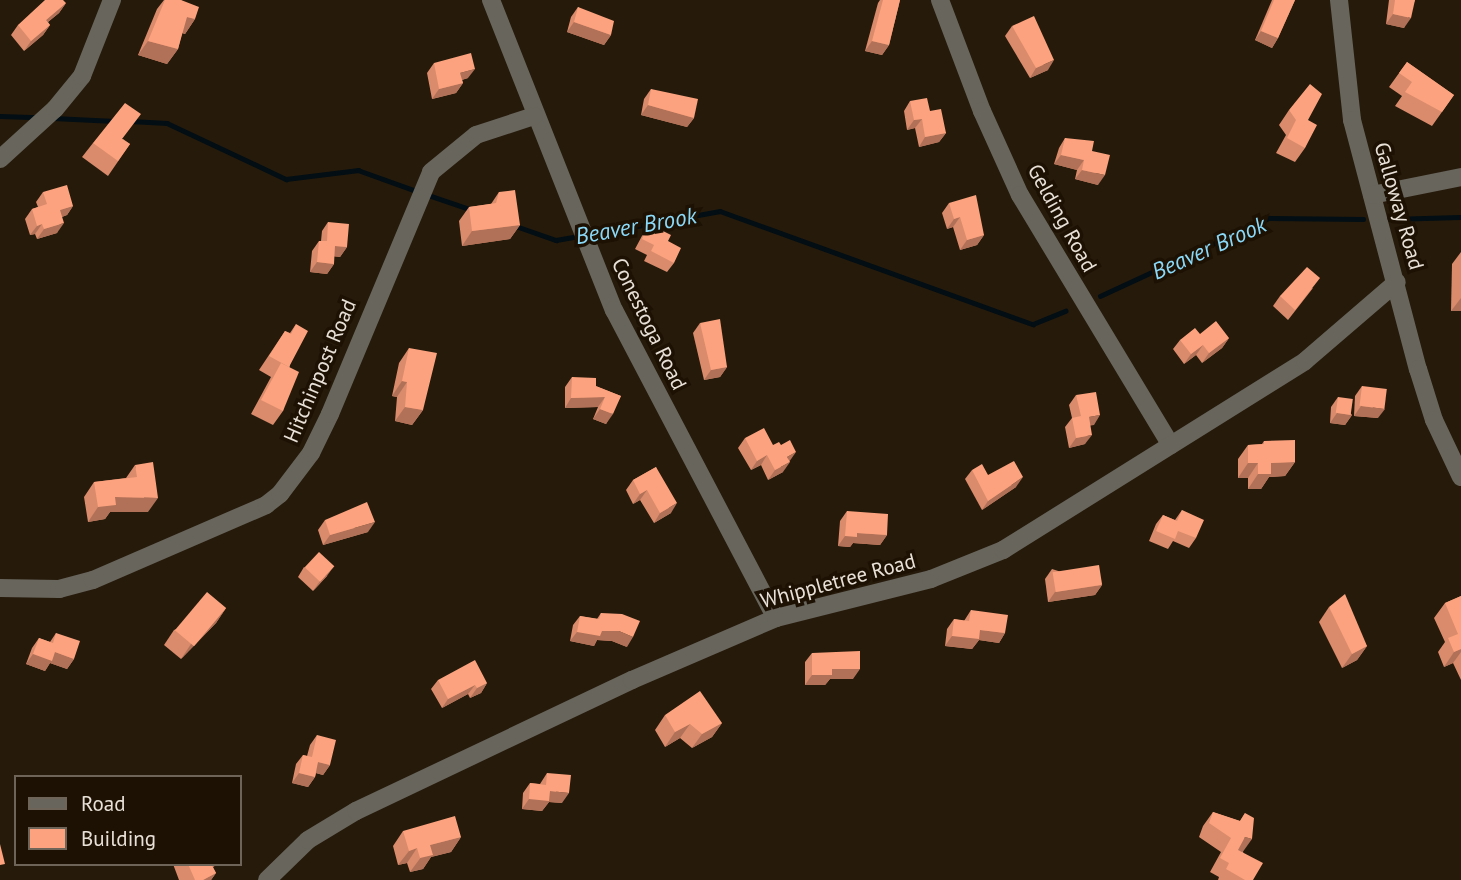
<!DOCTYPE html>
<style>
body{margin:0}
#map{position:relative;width:1461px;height:880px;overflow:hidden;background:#261a0b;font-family:"PT Sans",sans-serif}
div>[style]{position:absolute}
.stream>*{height:4.5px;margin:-2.25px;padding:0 2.25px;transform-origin:2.25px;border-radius:2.25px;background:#020e13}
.street>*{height:18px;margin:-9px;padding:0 9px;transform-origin:9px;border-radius:9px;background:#68655c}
.wall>*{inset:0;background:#d98b6c}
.shaded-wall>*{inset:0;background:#b07158}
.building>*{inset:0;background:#fca27e;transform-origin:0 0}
span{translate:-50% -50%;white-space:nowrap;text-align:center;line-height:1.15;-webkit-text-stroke:7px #1c1103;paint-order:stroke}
.street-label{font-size:21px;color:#e9e1d7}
.water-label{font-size:23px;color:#8bd9f9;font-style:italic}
.legend{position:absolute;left:14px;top:775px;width:228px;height:91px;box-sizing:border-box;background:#1c1103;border:2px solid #6e6458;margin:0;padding:9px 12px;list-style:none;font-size:21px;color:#e9e1d7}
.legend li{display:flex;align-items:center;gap:14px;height:35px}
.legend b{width:35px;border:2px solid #6e6458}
</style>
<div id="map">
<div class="stream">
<i style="left:0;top:116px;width:38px;rotate:2deg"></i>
<i style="left:53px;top:118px;width:62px;rotate:2.8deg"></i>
<i style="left:130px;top:121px;width:37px;rotate:3deg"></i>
<i style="left:167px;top:123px;width:132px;rotate:25.2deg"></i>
<i style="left:286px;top:179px;width:73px;rotate:-7.1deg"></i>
<i style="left:358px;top:170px;width:65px;rotate:19.8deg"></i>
<i style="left:428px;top:195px;width:46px;rotate:18.8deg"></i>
<i style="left:1390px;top:219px;width:71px;rotate:-1.6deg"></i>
<i style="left:513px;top:225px;width:46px;rotate:19.2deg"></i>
<i style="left:556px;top:240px;width:23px;rotate:-10deg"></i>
<i style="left:587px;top:235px;width:135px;rotate:-10.2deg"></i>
<i style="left:720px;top:211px;width:333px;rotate:19.9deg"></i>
<i style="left:1033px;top:324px;width:35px;rotate:-22deg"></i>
<i style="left:1100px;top:296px;width:186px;rotate:-24.8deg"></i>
<i style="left:1269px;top:218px;width:94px;rotate:0.6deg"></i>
</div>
<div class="street">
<i style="left:491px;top:0;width:334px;rotate:68.4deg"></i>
<i style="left:614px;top:310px;width:348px;rotate:62.3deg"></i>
<i style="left:940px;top:0;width:119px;rotate:69.3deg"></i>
<i style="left:982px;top:111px;width:92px;rotate:65.7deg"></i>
<i style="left:1020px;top:195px;width:292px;rotate:58.9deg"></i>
<i style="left:1339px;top:0;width:121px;rotate:83.8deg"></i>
<i style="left:1352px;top:120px;width:258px;rotate:75.2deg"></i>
<i style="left:1418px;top:369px;width:53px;rotate:72.6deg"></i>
<i style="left:1434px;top:420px;width:63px;rotate:64.7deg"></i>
<i style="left:0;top:159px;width:74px;rotate:-42.3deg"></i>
<i style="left:55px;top:109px;width:43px;rotate:-50.7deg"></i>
<i style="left:82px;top:76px;width:82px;rotate:-68.5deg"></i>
<i style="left:1372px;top:195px;width:91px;rotate:-11.4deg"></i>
<i style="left:0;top:588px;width:59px;rotate:1deg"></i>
<i style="left:59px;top:589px;width:35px;rotate:-15deg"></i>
<i style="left:93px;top:580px;width:189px;rotate:-23.4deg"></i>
<i style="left:266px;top:505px;width:18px;rotate:-38deg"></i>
<i style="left:280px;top:494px;width:51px;rotate:-52.9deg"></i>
<i style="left:311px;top:453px;width:43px;rotate:-64deg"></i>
<i style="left:330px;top:414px;width:262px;rotate:-67.3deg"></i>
<i style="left:431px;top:172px;width:58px;rotate:-39.4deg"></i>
<i style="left:476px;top:135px;width:61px;rotate:-18.1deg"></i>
<i style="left:267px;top:880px;width:57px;rotate:-44.3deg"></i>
<i style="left:308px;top:840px;width:56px;rotate:-31.1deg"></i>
<i style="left:356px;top:811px;width:306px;rotate:-25.4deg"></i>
<i style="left:632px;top:680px;width:157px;rotate:-23.3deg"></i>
<i style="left:776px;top:618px;width:160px;rotate:-14.1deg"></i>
<i style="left:931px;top:579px;width:78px;rotate:-21.9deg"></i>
<i style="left:1003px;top:550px;width:356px;rotate:-32deg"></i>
<i style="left:1305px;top:361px;width:121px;rotate:-40.7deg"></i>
</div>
<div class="wall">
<i style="clip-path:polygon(164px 0,181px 0,195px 19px,185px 34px,182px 33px,178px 49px,167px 64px,138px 55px,157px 9px)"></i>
<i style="clip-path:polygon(880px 0,900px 0,889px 45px,882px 55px,865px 51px,878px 3px)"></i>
<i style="clip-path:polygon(1272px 0,1295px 0,1278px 38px,1272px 48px,1255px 40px)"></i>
<i style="clip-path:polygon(1389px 0,1415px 0,1404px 28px,1386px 24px)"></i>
<i style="clip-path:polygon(66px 3px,59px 13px,48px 22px,50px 25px,43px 35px,24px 51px,11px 35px,18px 25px)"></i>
<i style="clip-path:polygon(578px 7px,611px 35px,604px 45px,567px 32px,571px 17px)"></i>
<i style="clip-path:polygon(1012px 26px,1048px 70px,1030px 78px,1005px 36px)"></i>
<i style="clip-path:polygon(1407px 62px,1454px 95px,1432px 126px,1395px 106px,1402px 96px,1389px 87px)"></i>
<i style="clip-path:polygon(434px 63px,468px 78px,462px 80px,463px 83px,456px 93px,432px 99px,427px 73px)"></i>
<i style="clip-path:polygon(651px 89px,694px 118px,687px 127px,641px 115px,644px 99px)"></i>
<i style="clip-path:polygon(910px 101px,930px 111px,946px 133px,939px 142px,919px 147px,915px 128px,907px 130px,904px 111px)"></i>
<i style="clip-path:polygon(1289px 110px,1308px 120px,1305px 148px,1295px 162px,1276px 153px,1286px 135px,1279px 125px)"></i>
<i style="clip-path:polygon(1065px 138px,1092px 151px,1098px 185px,1075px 179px,1077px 170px,1054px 164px,1059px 148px)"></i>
<i style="clip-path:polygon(123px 139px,130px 144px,108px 176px,82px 157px,93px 143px)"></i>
<i style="clip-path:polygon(43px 192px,73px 206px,67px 215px,62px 217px,57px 233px,37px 239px,35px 234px,30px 235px,25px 219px,32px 209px,38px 207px,36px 202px)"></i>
<i style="clip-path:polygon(499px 192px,520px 225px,510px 239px,462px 246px,459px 221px,469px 207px,491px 204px)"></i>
<i style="clip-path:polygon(949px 203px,984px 235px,977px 245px,960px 250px,953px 227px,947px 229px,942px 213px)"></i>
<i style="clip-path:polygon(328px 222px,347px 247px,340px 257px,334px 256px,334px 264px,327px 274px,310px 272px,312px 251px,319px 241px,321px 241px,322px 231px)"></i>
<i style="clip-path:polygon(649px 224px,668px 241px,674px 263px,667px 272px,644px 261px,647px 255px,635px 249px,643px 234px)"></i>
<i style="clip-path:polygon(1461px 252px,1461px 311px,1451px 311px,1452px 264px)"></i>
<i style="clip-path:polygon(1313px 288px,1288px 320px,1273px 306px,1280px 296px)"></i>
<i style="clip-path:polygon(700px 323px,727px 367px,720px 377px,704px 380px,693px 333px)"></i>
<i style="clip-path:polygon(296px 324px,283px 411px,273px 425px,251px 414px,271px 377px,259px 370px,285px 331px,290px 333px)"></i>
<i style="clip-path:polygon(1200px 334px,1229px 338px,1222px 348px,1202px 363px,1196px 355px,1184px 364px,1173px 349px,1180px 340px)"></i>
<i style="clip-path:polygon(409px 348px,423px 410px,412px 425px,395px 421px,397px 397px,392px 396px,399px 363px)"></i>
<i style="clip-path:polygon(572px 377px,621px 396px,606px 424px,593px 419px,598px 407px,565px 408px,565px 387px)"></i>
<i style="clip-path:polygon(1362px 386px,1378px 418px,1354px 416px,1355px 396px)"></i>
<i style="clip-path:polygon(1076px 395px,1094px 425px,1090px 425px,1085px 444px,1069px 448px,1065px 427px,1072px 418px,1069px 405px)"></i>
<i style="clip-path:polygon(1338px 397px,1352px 415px,1345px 425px,1330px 423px,1331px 407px)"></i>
<i style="clip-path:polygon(745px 438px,773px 445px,783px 472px,768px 480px,761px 465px,751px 470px,738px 448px)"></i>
<i style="clip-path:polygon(1264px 441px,1295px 462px,1285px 476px,1269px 477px,1261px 489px,1248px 489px,1248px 478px,1238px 478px,1238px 459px,1248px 445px,1262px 444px)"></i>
<i style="clip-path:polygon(135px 465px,148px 512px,110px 512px,105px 519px,88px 522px,84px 497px,94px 482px,126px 478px)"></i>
<i style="clip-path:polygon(656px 467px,671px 513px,654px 523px,640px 500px,633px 504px,626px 490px,633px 480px)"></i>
<i style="clip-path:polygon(972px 470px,988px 475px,1016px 487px,982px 510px,965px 479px)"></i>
<i style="clip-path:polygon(1182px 510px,1196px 538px,1189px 548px,1173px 541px,1168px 549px,1149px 541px,1156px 524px,1163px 515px,1175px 520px)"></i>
<i style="clip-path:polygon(847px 511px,887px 535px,880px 545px,853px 543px,850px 547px,838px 546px,840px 521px)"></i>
<i style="clip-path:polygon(325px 520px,368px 532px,323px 545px,318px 530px)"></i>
<i style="clip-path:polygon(304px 567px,327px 576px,313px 591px,298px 577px)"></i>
<i style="clip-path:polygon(1052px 569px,1102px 585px,1095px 595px,1048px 602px,1045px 579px)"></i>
<i style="clip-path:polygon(1461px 596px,1461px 680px,1453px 663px,1444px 667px,1438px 652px,1445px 642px,1434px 618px,1445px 603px)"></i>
<i style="clip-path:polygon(1329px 607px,1367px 646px,1357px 660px,1342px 668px,1319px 622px)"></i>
<i style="clip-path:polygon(226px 608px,216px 623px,181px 659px,164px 645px,174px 630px)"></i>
<i style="clip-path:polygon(971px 610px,1005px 633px,999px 643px,979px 640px,972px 649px,945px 646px,947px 629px,954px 619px,964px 621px)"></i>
<i style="clip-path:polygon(601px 613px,627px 647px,612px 641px,597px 640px,594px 646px,570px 641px,573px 625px,580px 616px,597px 619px)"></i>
<i style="clip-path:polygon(56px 633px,74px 659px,67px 669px,50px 663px,45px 671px,26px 664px,32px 648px,39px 638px,50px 642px)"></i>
<i style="clip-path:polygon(812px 653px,853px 679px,830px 679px,825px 685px,805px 685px,805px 662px)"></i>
<i style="clip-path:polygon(438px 680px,487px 683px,481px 693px,470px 698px,468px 694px,442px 708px,431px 689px)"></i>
<i style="clip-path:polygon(665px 715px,722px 723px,712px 737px,692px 748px,680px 738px,665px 747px,655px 730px)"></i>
<i style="clip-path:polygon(317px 735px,330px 765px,323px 775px,316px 773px,315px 777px,308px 787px,292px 783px,296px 764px,303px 755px,307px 756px,310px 745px)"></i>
<i style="clip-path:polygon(547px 773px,562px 803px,549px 802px,542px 811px,522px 809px,523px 793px,530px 783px,540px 784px)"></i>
<i style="clip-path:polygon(1213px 812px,1240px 821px,1245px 813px,1243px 852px,1253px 880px,1218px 880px,1219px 877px,1210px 872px,1221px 852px,1199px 837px,1203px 826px)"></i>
<i style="clip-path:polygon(403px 831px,461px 837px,451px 852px,431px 857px,423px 869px,410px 872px,407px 863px,398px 865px,393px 846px)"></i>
<i style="clip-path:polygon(173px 864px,218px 864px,213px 867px,216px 873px,211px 880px,179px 880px)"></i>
</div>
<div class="shaded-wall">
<i style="clip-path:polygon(66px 3px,59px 13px,39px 29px,46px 20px)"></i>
<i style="clip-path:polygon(1393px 14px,1411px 18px,1404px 28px,1386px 24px)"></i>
<i style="clip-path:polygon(187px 17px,195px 19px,185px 34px,177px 31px)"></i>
<i style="clip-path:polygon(574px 22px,611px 35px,604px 45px,567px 32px)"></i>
<i style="clip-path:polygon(50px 25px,43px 35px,24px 51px,31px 41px)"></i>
<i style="clip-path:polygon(1261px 31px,1278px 38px,1272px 48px,1255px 40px)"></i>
<i style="clip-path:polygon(148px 41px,178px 49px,167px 64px,138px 55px)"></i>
<i style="clip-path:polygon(872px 41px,889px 45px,882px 55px,865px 51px)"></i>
<i style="clip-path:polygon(1054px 60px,1048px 70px,1030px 78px,1036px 68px)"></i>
<i style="clip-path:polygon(475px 69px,468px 78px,454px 82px,460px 73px)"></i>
<i style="clip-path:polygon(463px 83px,456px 93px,432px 99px,439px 89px)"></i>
<i style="clip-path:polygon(648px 105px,694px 118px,687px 127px,641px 115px)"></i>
<i style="clip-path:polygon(922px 119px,915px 128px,907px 130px,914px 120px)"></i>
<i style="clip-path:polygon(946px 133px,939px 142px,919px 147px,925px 137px)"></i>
<i style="clip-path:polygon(1061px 155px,1084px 160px,1077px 170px,1054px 164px)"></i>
<i style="clip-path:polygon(1082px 170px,1105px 175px,1098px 185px,1075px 179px)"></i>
<i style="clip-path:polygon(73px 206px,67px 215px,53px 220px,60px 210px)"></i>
<i style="clip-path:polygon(960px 217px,953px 227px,947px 229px,954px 219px)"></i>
<i style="clip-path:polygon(64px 223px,57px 233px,37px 239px,44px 229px)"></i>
<i style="clip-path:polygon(42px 224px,35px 234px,30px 235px,37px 226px)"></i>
<i style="clip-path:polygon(520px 225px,510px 239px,462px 246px,472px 231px)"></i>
<i style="clip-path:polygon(984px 235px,977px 245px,960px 250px,967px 240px)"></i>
<i style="clip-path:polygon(335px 246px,347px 247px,340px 257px,328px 256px)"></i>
<i style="clip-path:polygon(317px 262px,334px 264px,327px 274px,310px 272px)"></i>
<i style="clip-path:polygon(1461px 298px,1461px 311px,1451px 311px)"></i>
<i style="clip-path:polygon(1229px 338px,1222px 348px,1202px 363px,1209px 353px)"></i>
<i style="clip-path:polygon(1203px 345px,1196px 355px,1184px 364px,1191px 354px)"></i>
<i style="clip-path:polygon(727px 367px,720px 377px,704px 380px,711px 370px)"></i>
<i style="clip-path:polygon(402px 381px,407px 382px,397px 397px,392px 396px)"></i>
<i style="clip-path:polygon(605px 397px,598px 407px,565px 408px,571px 398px)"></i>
<i style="clip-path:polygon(1361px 406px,1385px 409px,1378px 418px,1354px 416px)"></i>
<i style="clip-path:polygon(405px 407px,423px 410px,412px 425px,395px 421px)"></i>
<i style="clip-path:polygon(600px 409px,613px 414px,606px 424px,593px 419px)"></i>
<i style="clip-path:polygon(1337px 413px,1352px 415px,1345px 425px,1330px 423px)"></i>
<i style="clip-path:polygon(1100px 415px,1094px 425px,1082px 427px,1089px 417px)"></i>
<i style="clip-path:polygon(1092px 435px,1085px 444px,1069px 448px,1076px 438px)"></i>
<i style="clip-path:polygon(796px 452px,789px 462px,787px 457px)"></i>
<i style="clip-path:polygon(767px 455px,761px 465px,751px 470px,757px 461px)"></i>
<i style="clip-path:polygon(790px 462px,783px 472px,768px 480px,775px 470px)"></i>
<i style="clip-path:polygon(1295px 462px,1285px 476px,1269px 477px,1261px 489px,1248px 489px,1258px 474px,1271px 463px)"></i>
<i style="clip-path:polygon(1248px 463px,1258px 463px,1248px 478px,1238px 478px)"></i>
<i style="clip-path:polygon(1023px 477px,1016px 487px,982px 510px,988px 501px)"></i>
<i style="clip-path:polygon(647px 490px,640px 500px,633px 504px,640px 494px)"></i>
<i style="clip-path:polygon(115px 497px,158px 498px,148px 512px,110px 512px,105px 519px,88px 522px,98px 507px)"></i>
<i style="clip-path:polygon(677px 503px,671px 513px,654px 523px,660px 513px)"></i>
<i style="clip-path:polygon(375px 522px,368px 532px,323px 545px,330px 535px)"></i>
<i style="clip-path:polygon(857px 533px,887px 535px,880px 545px,853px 543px,850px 547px,838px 546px,845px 536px)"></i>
<i style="clip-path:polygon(334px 566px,327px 576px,313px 591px,320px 581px)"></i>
<i style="clip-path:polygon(1102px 585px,1095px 595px,1048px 602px,1055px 592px)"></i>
<i style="clip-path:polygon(226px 608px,216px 623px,181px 659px,191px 644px)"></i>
<i style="clip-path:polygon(980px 630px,1005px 633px,999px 643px,979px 640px,972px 649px,945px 646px,952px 636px)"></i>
<i style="clip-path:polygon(602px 631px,619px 631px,633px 637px,627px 647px,612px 641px,597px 640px,594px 646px,570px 641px,577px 632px)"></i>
<i style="clip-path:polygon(1367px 646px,1357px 660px,1342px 668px,1352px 654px)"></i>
<i style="clip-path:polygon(1461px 649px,1461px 652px,1453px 663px,1444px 667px,1454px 652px)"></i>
<i style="clip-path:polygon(55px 652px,74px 659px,67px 669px,50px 663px,45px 671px,26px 664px,33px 654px)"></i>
<i style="clip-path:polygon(832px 669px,860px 669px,853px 679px,830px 679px,825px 685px,805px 685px,812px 675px)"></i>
<i style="clip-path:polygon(487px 683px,481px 693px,470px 698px,477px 688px)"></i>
<i style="clip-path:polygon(475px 685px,468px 694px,442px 708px,448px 699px)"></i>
<i style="clip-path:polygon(722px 723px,712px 737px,692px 748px,702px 734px)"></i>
<i style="clip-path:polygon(690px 724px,680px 738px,665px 747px,675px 732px)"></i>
<i style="clip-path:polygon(318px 762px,330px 765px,323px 775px,312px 772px)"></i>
<i style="clip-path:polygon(299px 773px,315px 777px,308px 787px,292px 783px)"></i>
<i style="clip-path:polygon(550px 791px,569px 793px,562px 803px,549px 802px,542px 811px,522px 809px,529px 799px)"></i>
<i style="clip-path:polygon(461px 837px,451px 852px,431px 857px,423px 869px,410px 872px,430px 845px)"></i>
<i style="clip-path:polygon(1245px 837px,1252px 839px,1242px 853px,1235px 851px)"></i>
<i style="clip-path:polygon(417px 848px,407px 863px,398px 865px,409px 851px)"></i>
<i style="clip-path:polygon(216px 873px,211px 880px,203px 880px)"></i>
</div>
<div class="building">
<i style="clip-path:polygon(45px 0,63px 0,66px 3px,46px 20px,50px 25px,31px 41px,18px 25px)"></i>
<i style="clip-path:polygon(165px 0,181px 0,199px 7px,195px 19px,187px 17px,178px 49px,148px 41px)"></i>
<i style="clip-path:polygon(883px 0,900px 0,889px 45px,872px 41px)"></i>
<i style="clip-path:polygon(1274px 0,1295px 0,1278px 38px,1261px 31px)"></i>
<i style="clip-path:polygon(1395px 0,1415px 0,1411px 18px,1393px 14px)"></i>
<i style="clip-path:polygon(578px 7px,614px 21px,611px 35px,574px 22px)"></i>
<i style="clip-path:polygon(1034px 16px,1054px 60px,1036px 68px,1012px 26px)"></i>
<i style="clip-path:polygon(471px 53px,475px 69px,460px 73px,463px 83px,439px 89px,434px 63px)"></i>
<i style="clip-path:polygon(1407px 62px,1454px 95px,1442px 112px,1405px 92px,1412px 82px,1399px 73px)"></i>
<i style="clip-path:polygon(1310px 84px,1322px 94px,1308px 120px,1317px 125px,1305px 148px,1287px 138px,1296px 120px,1289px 110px)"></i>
<i style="clip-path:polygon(651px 89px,698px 99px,694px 118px,648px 105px)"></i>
<i style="clip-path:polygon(927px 98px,930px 111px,941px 109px,946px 133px,925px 137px,922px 119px,914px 120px,910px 101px)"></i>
<i style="clip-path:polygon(125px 103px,141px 114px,122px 139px,130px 144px,118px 161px,93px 143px)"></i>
<i style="clip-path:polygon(1065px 138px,1094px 141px,1092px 151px,1110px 155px,1105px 175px,1082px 170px,1084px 160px,1061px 155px)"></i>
<i style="clip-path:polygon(67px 185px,73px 206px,60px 210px,64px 223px,44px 229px,42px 224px,37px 226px,32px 209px,47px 204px,43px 192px)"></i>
<i style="clip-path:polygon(515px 190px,520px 225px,472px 231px,469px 207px,496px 203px,499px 192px)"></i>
<i style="clip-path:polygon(976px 195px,984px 235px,967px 240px,960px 217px,954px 219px,949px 203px)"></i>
<i style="clip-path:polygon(328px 222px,349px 224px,347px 247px,335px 246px,334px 264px,317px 262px,319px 241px,327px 241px)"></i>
<i style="clip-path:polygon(649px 224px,671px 235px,668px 241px,681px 248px,674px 263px,651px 251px,654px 245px,642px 239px)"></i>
<i style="clip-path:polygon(1307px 267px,1320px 278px,1295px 310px,1280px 296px)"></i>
<i style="clip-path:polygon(720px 319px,727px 367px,711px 370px,700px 323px)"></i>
<i style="clip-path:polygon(1216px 321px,1229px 338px,1209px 353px,1203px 345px,1191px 354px,1180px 340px,1195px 328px,1200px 334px)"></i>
<i style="clip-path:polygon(296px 324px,308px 331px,289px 367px,269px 356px,285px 331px,291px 334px)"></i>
<i style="clip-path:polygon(409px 348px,437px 353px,423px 410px,405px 407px,407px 382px,402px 381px)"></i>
<i style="clip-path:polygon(281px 363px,299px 372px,283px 411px,261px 400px)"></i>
<i style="clip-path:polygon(572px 377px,596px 378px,596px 386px,621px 396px,613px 414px,600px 409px,605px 397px,571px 398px)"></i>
<i style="left:1362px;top:386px;width:25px;height:20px;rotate:7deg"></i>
<i style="clip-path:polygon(1096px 392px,1100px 415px,1089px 417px,1092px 435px,1076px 438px,1072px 418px,1081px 416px,1076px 395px)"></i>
<i style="left:1338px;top:397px;width:15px;height:16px;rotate:8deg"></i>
<i style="clip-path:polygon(764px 428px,773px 445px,779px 442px,781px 445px,790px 440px,796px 452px,787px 457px,790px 462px,775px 470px,767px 455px,757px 461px,745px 438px)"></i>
<i style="clip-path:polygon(1295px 440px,1295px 462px,1271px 463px,1271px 474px,1258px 474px,1258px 463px,1248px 463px,1248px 445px,1264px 444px,1264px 441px)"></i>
<i style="clip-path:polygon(1014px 461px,1023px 477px,988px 501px,972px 470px,982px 464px,988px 475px)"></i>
<i style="clip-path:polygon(153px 462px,158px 498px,115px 497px,116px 505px,98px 507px,94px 482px,137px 477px,135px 465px)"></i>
<i style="clip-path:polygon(656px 467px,677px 503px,660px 513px,647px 490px,640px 494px,633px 480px)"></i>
<i style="clip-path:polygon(367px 502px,375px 522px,330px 535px,325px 520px)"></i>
<i style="clip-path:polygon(1182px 510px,1204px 520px,1196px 538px,1178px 531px,1175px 539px,1156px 531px,1163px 515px,1177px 521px)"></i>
<i style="clip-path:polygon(847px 511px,888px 514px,887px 535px,857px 533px,857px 537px,845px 536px)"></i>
<i style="left:319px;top:552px;width:21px;height:21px;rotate:43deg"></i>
<i style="left:1099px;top:565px;width:20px;height:47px;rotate:81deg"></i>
<i style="left:207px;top:592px;width:25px;height:50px;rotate:40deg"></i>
<i style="clip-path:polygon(1345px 594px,1367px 646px,1352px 654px,1329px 607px)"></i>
<i style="clip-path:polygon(1461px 596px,1461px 649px,1454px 652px,1448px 638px,1458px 634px,1445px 603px)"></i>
<i style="clip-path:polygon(971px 610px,1008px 615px,1005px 633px,980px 630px,979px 639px,952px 636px,954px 619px,969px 621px)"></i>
<i style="clip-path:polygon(601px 613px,622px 614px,640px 621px,633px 637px,619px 631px,602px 631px,600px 636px,577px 632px,580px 616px,599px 619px)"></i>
<i style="clip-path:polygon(56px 633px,80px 641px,74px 659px,55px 652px,52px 661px,33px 654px,39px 638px,53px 643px)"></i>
<i style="clip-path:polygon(860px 651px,860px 669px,832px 669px,832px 675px,812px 675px,812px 653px)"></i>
<i style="clip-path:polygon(475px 660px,487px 683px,477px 688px,475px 685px,448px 699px,438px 680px)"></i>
<i style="clip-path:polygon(700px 691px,722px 723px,702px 734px,690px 724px,675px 732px,665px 715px)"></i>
<i style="clip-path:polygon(317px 735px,336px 740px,330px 765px,318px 762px,315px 777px,299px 773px,303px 755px,312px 757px)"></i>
<i style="clip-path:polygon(547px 773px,571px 775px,569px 793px,550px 791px,549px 801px,529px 799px,530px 783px,546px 785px)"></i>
<i style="clip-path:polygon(1213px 812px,1240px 821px,1245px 813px,1254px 818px,1252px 839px,1245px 837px,1238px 850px,1263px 863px,1253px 880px,1245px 880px,1226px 869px,1229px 863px,1220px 858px,1231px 838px,1209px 823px)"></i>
<i style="clip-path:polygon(455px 816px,461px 837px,430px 845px,433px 855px,420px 858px,417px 848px,409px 851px,403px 831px)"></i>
<i style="clip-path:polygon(0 844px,5px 864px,0 865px)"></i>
<i style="clip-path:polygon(188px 864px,211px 864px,216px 873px,203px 880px,195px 880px)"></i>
</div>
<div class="street-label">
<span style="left:1399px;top:206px;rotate:74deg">Galloway Road</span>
<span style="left:1062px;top:218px;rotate:61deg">Gelding Road</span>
<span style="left:649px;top:324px;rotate:64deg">Conestoga Road</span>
<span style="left:320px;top:371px;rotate:-67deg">Hitchinpost Road</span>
<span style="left:838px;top:581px;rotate:-15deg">Whippletree Road</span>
</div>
<div class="water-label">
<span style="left:636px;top:226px;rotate:-10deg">Beaver Brook</span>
<span style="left:1209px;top:248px;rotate:-24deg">Beaver Brook</span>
</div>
<ul class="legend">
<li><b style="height:9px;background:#68655c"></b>Road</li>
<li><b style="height:19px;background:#fca27e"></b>Building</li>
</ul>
</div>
